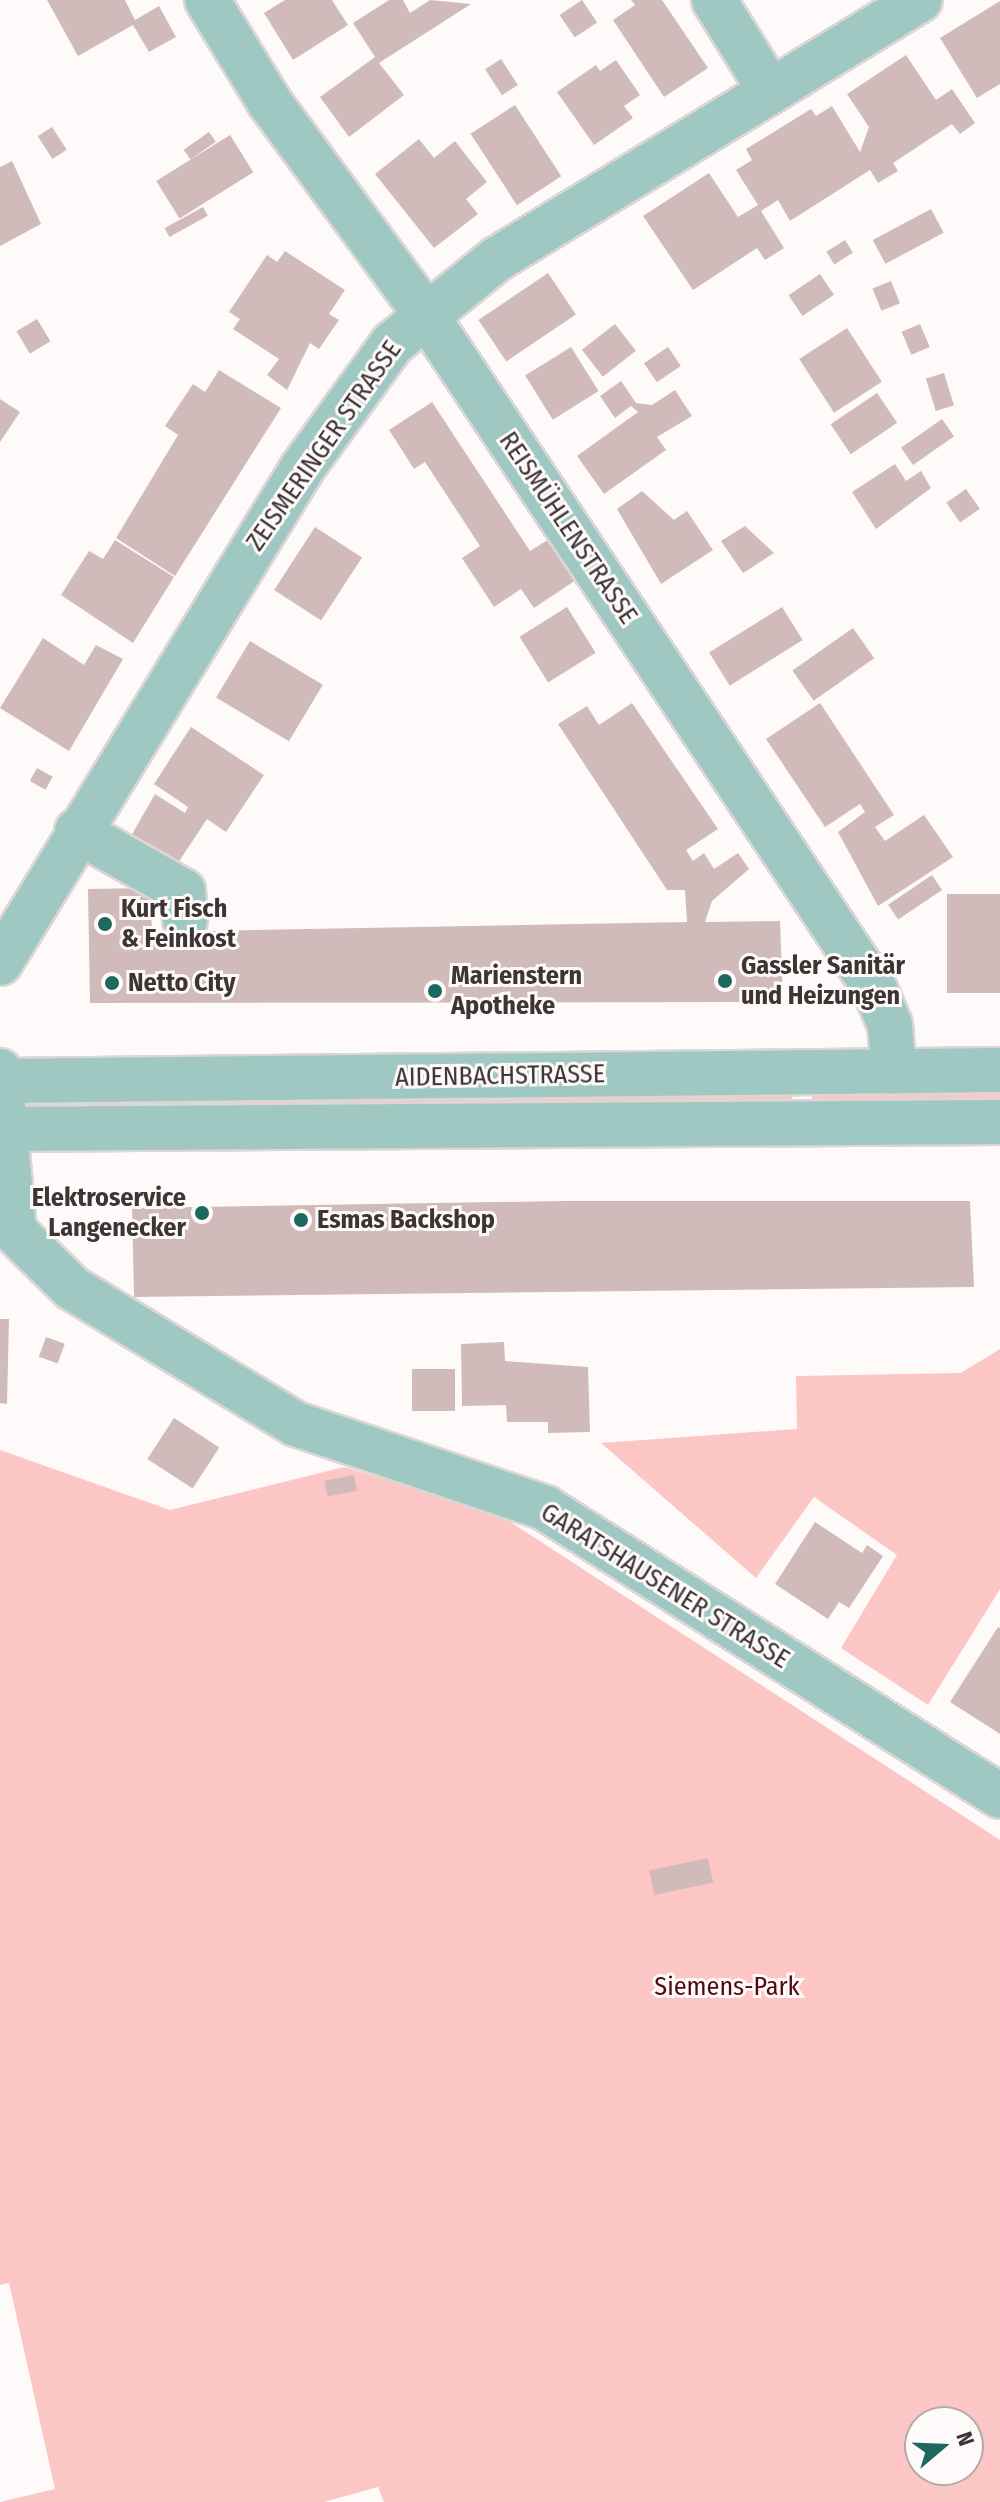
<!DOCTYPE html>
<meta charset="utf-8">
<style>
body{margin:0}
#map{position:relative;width:1000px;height:2502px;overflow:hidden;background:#fffafa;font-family:"Fira Sans Condensed",sans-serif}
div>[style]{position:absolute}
.green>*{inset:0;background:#fcc6c5;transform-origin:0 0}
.building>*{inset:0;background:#d0bbba;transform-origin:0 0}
.roads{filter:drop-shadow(2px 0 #dcd6d6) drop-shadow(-2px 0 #dcd6d6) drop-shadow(0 2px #dcd6d6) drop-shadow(0 -2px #dcd6d6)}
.minor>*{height:44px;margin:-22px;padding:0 22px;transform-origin:22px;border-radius:22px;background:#a0c8c2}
.dots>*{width:22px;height:22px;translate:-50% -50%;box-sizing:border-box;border:4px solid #fffafa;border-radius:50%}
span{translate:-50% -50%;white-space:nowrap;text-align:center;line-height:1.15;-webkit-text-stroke:6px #fffafa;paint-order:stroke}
.street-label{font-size:26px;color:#3d3434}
.poi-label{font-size:26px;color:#3d3434;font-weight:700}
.left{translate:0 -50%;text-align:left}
.right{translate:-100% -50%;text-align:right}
.park-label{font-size:26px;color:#500913}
.north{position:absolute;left:904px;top:2406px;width:80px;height:80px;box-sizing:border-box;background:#fffafa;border:2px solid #b1abab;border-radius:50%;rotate:71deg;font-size:22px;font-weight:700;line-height:32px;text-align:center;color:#3d3434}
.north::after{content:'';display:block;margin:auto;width:28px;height:36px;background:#1d6861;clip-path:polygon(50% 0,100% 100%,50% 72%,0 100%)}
</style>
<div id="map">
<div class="green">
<i style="left:1000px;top:1092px;width:12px;height:188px;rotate:90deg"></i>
<i style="left:792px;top:1095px;width:12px;height:740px;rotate:90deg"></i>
<i style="clip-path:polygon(1000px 1349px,1000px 1589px,928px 1705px,841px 1648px,897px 1555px,814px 1497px,756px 1578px,601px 1443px,797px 1429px,796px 1376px,961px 1373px)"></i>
<i style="clip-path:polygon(evenodd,0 1450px,170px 1510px,344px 1467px,495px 1512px,1000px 1840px,1000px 2502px,384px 2502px,378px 2487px,324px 2502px,0 2502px,55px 2489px,9px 2283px,0 2285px,0 1450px,920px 2422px,968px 2422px,968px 2470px,920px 2470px,920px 2422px)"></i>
</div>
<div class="building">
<i style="clip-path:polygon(47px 0,125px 0,135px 20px,159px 6px,176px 37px,149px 52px,133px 25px,78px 56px)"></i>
<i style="clip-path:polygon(285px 0,332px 0,348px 25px,293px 60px,264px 13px)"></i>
<i style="clip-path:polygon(389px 0,403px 0,410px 13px,430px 0,471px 4px,379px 63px,404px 95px,349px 137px,320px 97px,375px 57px,353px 23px)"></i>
<i style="left:582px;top:0;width:27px;height:27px;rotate:56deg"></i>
<i style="clip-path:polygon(631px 0,662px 0,708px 68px,664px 97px,613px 20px,635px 5px)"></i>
<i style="clip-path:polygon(1000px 1px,1000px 84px,977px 98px,940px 38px)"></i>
<i style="clip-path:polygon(906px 55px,936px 100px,952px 89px,975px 123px,960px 134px,952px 124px,893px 163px,898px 171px,878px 183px,870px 170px,790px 221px,778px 200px,761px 211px,784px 248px,765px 260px,757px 248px,693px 290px,643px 216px,709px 173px,738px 217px,758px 205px,736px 170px,752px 160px,746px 149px,811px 109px,816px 116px,832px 106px,860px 152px,869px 127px,847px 94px)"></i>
<i style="left:501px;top:59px;width:31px;height:19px;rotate:57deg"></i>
<i style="clip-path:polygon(616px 60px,640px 95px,624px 106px,633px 118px,594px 145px,557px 92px,596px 65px,600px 71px)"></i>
<i style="left:515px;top:105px;width:85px;height:53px;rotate:57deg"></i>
<i style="left:52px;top:127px;width:27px;height:17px;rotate:57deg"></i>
<i style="left:209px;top:132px;width:12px;height:31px;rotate:55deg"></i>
<i style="left:230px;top:135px;width:44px;height:87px;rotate:58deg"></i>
<i style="clip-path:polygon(419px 139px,434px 158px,455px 141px,487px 182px,466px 199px,478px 214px,434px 248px,375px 174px)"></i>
<i style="clip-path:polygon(12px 161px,41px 224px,0 246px,0 167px)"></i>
<i style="left:203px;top:207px;width:10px;height:44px;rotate:61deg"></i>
<i style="left:931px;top:209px;width:27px;height:66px;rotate:62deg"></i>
<i style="left:845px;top:240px;width:15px;height:22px;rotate:58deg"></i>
<i style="clip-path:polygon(285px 251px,345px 290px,329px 314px,339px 320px,319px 349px,310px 343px,287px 390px,267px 375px,279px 359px,233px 329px,240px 319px,229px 312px,267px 255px,277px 262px)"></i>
<i style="left:548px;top:273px;width:50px;height:84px;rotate:56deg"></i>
<i style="left:820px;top:274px;width:25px;height:38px;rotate:56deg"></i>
<i style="left:891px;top:281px;width:24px;height:20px;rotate:68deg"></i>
<i style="left:37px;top:319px;width:26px;height:24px;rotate:59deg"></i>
<i style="left:615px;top:324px;width:34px;height:42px;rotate:52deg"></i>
<i style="left:920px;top:324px;width:25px;height:20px;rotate:67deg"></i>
<i style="left:847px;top:328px;width:64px;height:57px;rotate:57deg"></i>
<i style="left:571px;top:347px;width:52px;height:54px;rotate:58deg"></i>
<i style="left:668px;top:347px;width:23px;height:29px;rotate:56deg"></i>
<i style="clip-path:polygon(219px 370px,281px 408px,175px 576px,116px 538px,178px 435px,165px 426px,193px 384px,205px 392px)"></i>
<i style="left:944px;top:373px;width:34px;height:19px;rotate:73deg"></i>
<i style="clip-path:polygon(621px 381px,636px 403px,652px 405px,675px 390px,692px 416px,657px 437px,666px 450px,604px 494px,577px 456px,638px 412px,631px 406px,615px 418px,600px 396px)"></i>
<i style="left:877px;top:393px;width:36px;height:56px;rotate:56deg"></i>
<i style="clip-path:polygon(0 399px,20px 412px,0 442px)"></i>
<i style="clip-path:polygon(432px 402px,530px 551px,549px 539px,576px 580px,534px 608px,521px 589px,494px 607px,462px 558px,480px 546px,425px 462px,414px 469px,389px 430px)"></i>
<i style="left:942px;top:419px;width:21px;height:50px;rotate:55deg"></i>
<i style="clip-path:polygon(895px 464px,906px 481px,921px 471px,931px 488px,876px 529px,852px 492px)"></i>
<i style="left:966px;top:489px;width:24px;height:24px;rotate:55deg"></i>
<i style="clip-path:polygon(642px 491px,674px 520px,687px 511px,713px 550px,661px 584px,617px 509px)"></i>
<i style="clip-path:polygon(745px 526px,774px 553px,743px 573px,721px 541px)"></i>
<i style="left:315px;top:527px;width:56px;height:75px;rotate:33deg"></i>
<i style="clip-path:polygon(115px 540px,174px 577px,133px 643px,61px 595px,89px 551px,103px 559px)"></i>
<i style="left:567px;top:607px;width:54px;height:56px;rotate:58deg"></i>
<i style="left:782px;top:607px;width:39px;height:86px;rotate:58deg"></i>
<i style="left:853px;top:628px;width:37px;height:74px;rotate:55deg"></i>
<i style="clip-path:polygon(43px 638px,84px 665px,96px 645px,123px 659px,69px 751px,0 708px)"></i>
<i style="left:250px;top:641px;width:85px;height:66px;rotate:31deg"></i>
<i style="clip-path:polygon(632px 703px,718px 829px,686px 850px,693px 861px,704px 853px,714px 869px,738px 853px,749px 869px,712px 901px,705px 922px,780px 921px,783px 1002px,90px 1003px,88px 889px,150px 888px,152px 932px,687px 922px,685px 890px,667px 890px,558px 724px,587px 706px,599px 725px)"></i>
<i style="clip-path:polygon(820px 703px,894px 815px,875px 827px,885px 841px,924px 815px,953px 857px,878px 906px,838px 832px,865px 812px,860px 804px,825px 827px,766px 739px)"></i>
<i style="clip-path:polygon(191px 727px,264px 775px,226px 832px,207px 819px,178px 863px,131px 836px,155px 794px,185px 813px,188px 807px,154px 784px)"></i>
<i style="left:37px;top:768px;width:18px;height:15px;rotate:29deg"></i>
<i style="left:932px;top:875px;width:18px;height:53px;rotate:56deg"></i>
<i style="left:1000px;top:894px;width:99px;height:53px;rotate:90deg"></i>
<i style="clip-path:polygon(563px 1201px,970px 1201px,974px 1287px,134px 1297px,132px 1208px)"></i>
<i style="clip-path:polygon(0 1319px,9px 1319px,7px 1404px,0 1403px)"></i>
<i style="left:46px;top:1337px;width:20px;height:21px;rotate:20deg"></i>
<i style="clip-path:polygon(504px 1342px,505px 1361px,588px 1367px,590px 1432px,548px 1433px,548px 1422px,507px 1422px,506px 1405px,462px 1406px,461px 1344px)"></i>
<i style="left:412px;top:1369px;width:43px;height:42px"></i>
<i style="left:174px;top:1418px;width:54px;height:49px;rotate:33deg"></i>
<i style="left:354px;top:1475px;width:16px;height:30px;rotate:79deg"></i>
<i style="clip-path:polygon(815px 1522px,862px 1553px,867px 1545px,883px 1556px,849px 1608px,839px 1602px,828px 1619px,775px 1584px)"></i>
<i style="clip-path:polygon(998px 1627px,1000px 1628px,1000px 1734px,950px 1702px)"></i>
<i style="left:708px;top:1858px;width:25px;height:60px;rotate:78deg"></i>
</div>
<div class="roads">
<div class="minor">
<i style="left:207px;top:0;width:121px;rotate:58.5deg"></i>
<i style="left:270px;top:103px;width:260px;rotate:53.6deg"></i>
<i style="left:424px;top:312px;width:811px;rotate:56.31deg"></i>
<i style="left:874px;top:987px;width:41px;rotate:67.2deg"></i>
<i style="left:890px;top:1025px;width:47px;rotate:85.1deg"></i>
<i style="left:714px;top:0;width:105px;rotate:58.3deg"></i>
<i style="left:77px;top:831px;width:122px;rotate:29.5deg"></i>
<i style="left:183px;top:891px;width:29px;rotate:86deg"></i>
<i style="left:0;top:963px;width:581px;rotate:-58.58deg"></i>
<i style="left:303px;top:467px;width:152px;rotate:-54.1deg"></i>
<i style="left:392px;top:344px;width:135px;rotate:-39deg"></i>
<i style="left:497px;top:259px;width:496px;rotate:-31.5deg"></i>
<i style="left:0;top:1071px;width:161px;rotate:85deg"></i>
<i style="left:14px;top:1231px;width:81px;rotate:44.5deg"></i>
<i style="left:72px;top:1288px;width:262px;rotate:31.3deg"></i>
<i style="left:296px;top:1424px;width:263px;rotate:18.6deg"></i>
<i style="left:545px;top:1508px;width:538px;rotate:32.33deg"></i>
<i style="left:0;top:1081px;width:1000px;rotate:-0.63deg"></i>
<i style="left:0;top:1129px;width:1000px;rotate:-0.4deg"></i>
</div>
</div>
<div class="dots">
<i style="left:105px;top:924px;background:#1d6861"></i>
<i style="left:725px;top:981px;background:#1d6861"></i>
<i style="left:112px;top:983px;background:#1d6861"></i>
<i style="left:435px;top:991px;background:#1d6861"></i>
<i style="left:202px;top:1213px;background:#1d6861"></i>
<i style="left:301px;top:1220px;background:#1d6861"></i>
</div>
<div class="street-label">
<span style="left:324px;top:446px;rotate:-55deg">ZEISMERINGER STRASSE</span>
<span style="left:568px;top:528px;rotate:56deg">REISMÜHLENSTRASSE</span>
<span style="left:500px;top:1076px;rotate:-1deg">AIDENBACHSTRASSE</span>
<span style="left:665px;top:1586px;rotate:32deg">GARATSHAUSENER STRASSE</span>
</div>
<div class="poi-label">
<span class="left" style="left:121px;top:924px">Kurt Fisch<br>&amp; Feinkost</span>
<span class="left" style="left:741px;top:981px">Gassler Sanitär<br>und Heizungen</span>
<span class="left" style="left:451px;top:991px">Marienstern<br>Apotheke</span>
<span class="left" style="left:128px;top:983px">Netto City</span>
<span class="right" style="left:186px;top:1213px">Elektroservice<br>Langenecker</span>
<span class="left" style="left:317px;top:1220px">Esmas Backshop</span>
</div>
<div class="park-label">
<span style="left:727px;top:1987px">Siemens-Park</span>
</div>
<div class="north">N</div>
</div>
